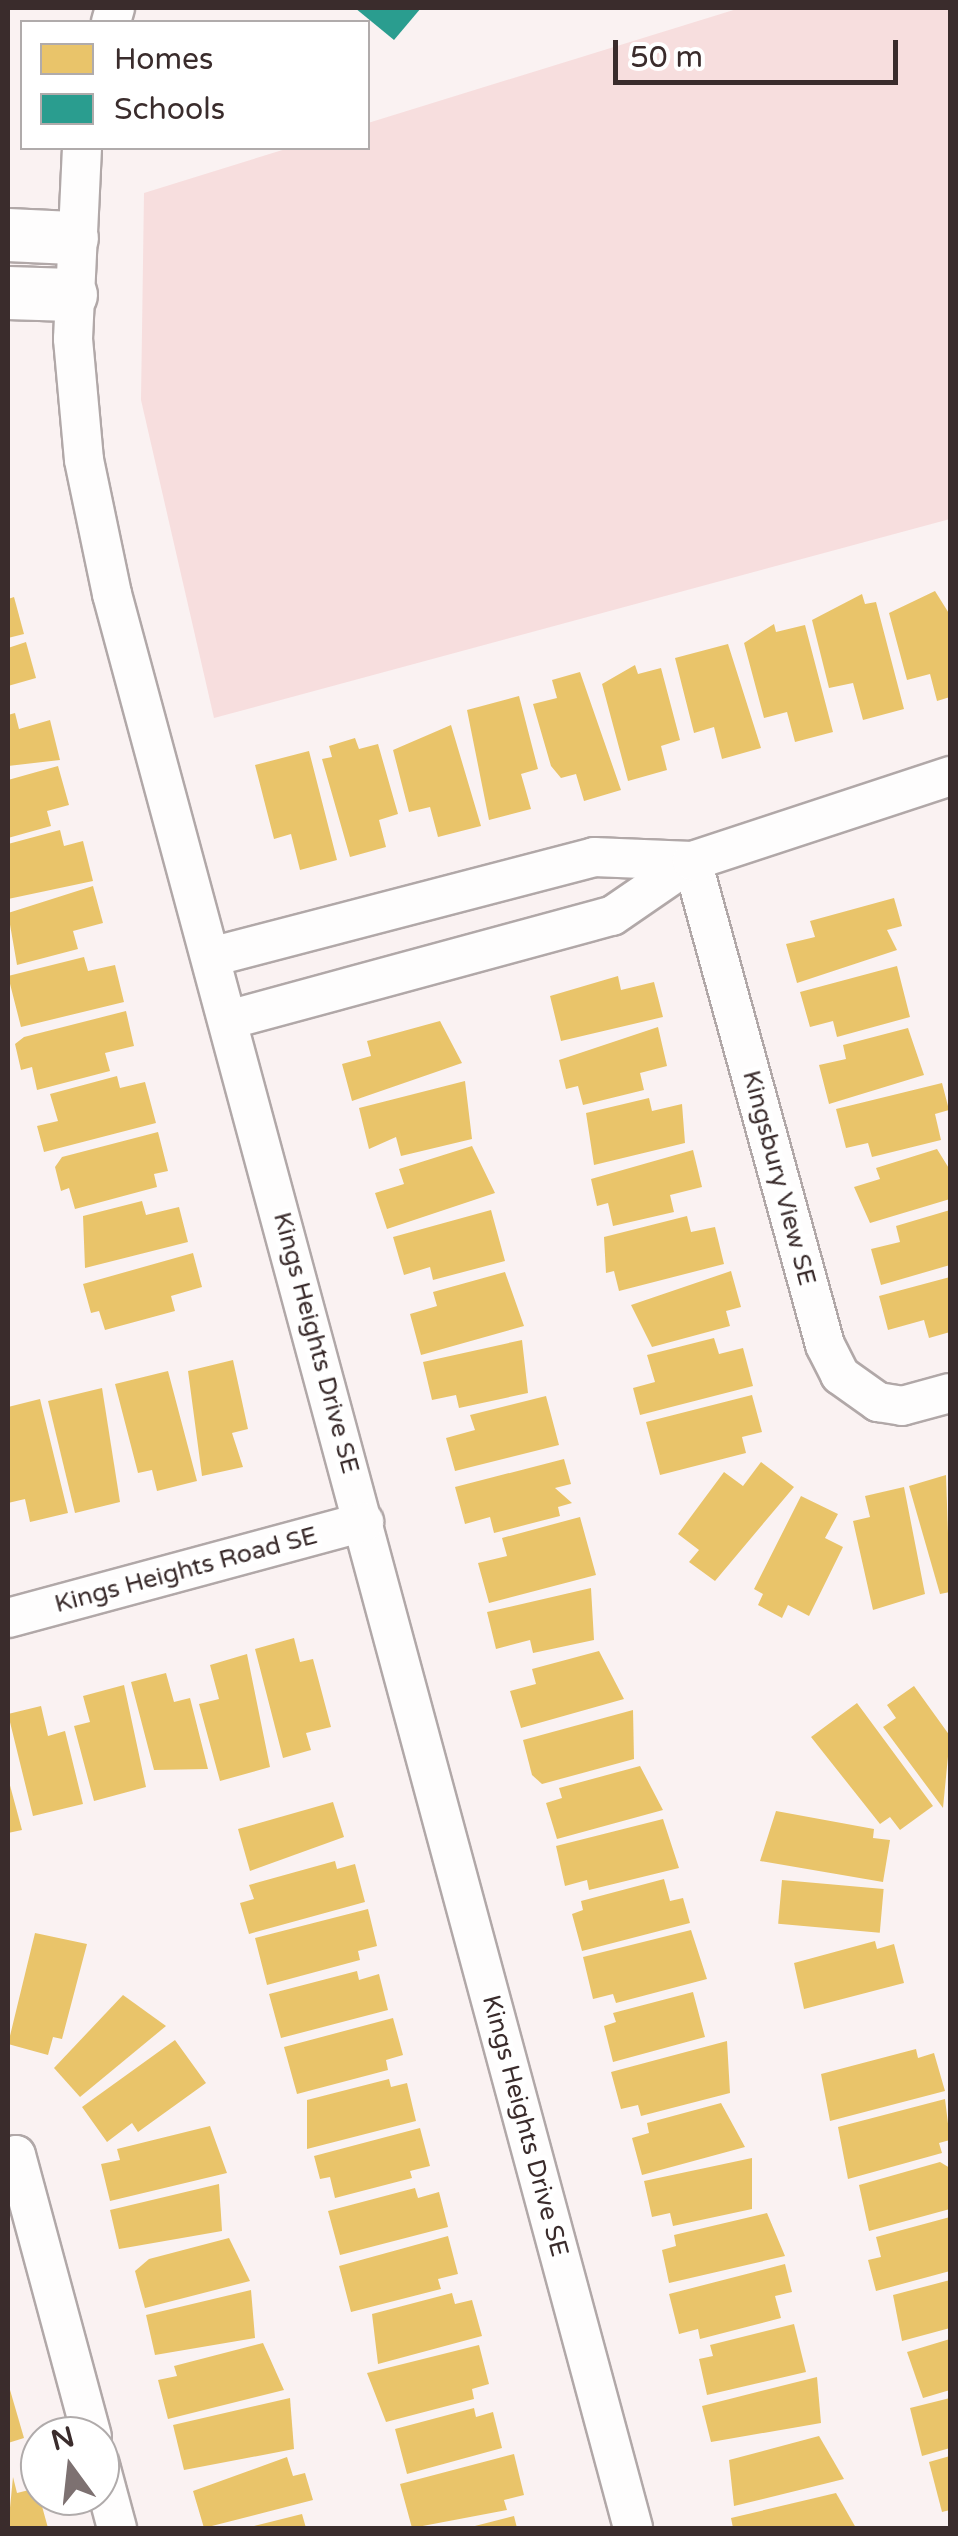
<!DOCTYPE html>
<style>
body{margin:0}
#map{position:relative;width:958px;height:2536px;overflow:hidden;background:#faf2f2;font-family:"Varela Round",sans-serif}
div>[style]{position:absolute}
.green>*{inset:0;background:#f7dede}
.homes>*{inset:0;background:#e9c46a;transform-origin:0 0}
.schools>*{inset:0;background:#2a9d8f}
.roads{filter:drop-shadow(2px 0 #b1a8a8) drop-shadow(-2px 0 #b1a8a8) drop-shadow(0 2px #b1a8a8) drop-shadow(0 -2px #b1a8a8)}
.street>*{height:38px;margin:-19px;padding:0 19px;transform-origin:19px;border-radius:19px;background:#fefdfd}
.secondary>*{height:52px;margin:-26px;padding:0 26px;transform-origin:26px;border-radius:26px;background:#fefdfd}
span{translate:-50% -50%;white-space:nowrap;text-align:center;line-height:1.15;-webkit-text-stroke:10px #fff;paint-order:stroke}
.street-label{font-size:25px;color:#3a2c2c}
.frame{position:absolute;inset:0;border:10px solid #3a2c2c;pointer-events:none}
.legend{position:absolute;left:20px;top:20px;width:350px;height:130px;box-sizing:border-box;background:#fff;border:2px solid #b0abab;margin:0;padding:12px 18px;list-style:none;font-size:30px;color:#3a2c2c}
.legend li{display:flex;align-items:center;gap:20px;height:50px}
.legend b{width:50px;border:2px solid #b0abab}
.north{position:absolute;left:20px;top:2416px;width:100px;height:100px;box-sizing:border-box;background:#fff;border:2px solid #b0abab;border-radius:50%;rotate:345deg;font-size:28px;font-weight:700;line-height:40px;text-align:center;color:#3a2c2c}
.north::after{content:'';display:block;margin:auto;width:35px;height:45px;background:#7d7171;clip-path:polygon(50% 0,100% 100%,50% 72%,0 100%)}
.scale{position:absolute;left:613px;top:40px;width:285px;height:45px;box-sizing:border-box;border:5px solid #3a2c2c;border-top:0;padding-left:12px;font-size:30px;line-height:35px;white-space:nowrap;color:#3a2c2c;-webkit-text-stroke:8px #fff;paint-order:stroke}
</style>
<div id="map">
<div class="green">
<i style="clip-path:polygon(740px 8px,950px 8px,950px 519px,214px 718px,141px 400px,144px 193px,289px 148px,368px 148px,368px 123px)"></i>
</div>
<div class="homes">
<i style="clip-path:polygon(935px 591px,950px 615px,950px 697px,937px 701px,930px 674px,907px 680px,889px 613px)"></i>
<i style="clip-path:polygon(862px 594px,865px 604px,876px 602px,904px 709px,863px 720px,853px 683px,829px 688px,812px 620px)"></i>
<i style="clip-path:polygon(14px 597px,24px 634px,8px 638px,8px 599px)"></i>
<i style="clip-path:polygon(774px 624px,776px 632px,805px 625px,833px 732px,795px 742px,787px 712px,764px 718px,744px 643px)"></i>
<i style="clip-path:polygon(26px 642px,36px 678px,8px 686px,8px 648px)"></i>
<i style="clip-path:polygon(728px 644px,761px 748px,722px 759px,714px 727px,694px 733px,675px 658px)"></i>
<i style="clip-path:polygon(635px 665px,638px 674px,661px 668px,680px 740px,661px 746px,667px 770px,628px 781px,602px 684px)"></i>
<i style="clip-path:polygon(580px 672px,621px 790px,584px 801px,576px 774px,561px 778px,551px 766px,533px 704px,557px 698px,552px 680px)"></i>
<i style="clip-path:polygon(519px 696px,538px 769px,521px 774px,531px 809px,489px 820px,467px 710px)"></i>
<i style="clip-path:polygon(15px 713px,19px 729px,50px 720px,60px 760px,8px 766px,8px 715px)"></i>
<i style="clip-path:polygon(451px 725px,481px 826px,438px 837px,430px 807px,409px 812px,393px 750px)"></i>
<i style="clip-path:polygon(355px 738px,359px 749px,378px 744px,398px 814px,379px 820px,386px 847px,350px 857px,322px 759px,332px 757px,329px 746px)"></i>
<i style="clip-path:polygon(309px 751px,337px 860px,300px 870px,291px 834px,274px 839px,255px 765px)"></i>
<i style="clip-path:polygon(58px 766px,69px 805px,47px 811px,51px 826px,8px 838px,8px 780px)"></i>
<i style="clip-path:polygon(60px 830px,64px 846px,83px 841px,93px 881px,8px 899px,8px 844px)"></i>
<i style="clip-path:polygon(93px 886px,103px 923px,73px 931px,78px 949px,17px 965px,8px 913px)"></i>
<i style="clip-path:polygon(894px 898px,902px 926px,887px 930px,897px 950px,797px 983px,786px 944px,815px 937px,810px 921px)"></i>
<i style="clip-path:polygon(84px 957px,88px 971px,115px 965px,124px 1002px,21px 1027px,8px 976px)"></i>
<i style="clip-path:polygon(897px 966px,910px 1017px,837px 1037px,833px 1021px,810px 1027px,800px 992px)"></i>
<i style="clip-path:polygon(618px 976px,621px 990px,654px 982px,663px 1017px,561px 1041px,550px 996px)"></i>
<i style="clip-path:polygon(126px 1011px,134px 1046px,105px 1053px,110px 1071px,37px 1090px,32px 1067px,21px 1070px,15px 1044px,24px 1037px)"></i>
<i style="clip-path:polygon(440px 1021px,462px 1063px,352px 1101px,342px 1064px,371px 1056px,367px 1041px)"></i>
<i style="clip-path:polygon(658px 1027px,667px 1066px,640px 1073px,644px 1090px,583px 1105px,578px 1086px,566px 1089px,559px 1060px)"></i>
<i style="clip-path:polygon(908px 1028px,924px 1075px,829px 1104px,819px 1065px,846px 1059px,843px 1045px)"></i>
<i style="clip-path:polygon(117px 1076px,120px 1088px,145px 1082px,156px 1123px,44px 1152px,37px 1126px,58px 1121px,50px 1094px)"></i>
<i style="clip-path:polygon(465px 1081px,472px 1139px,401px 1156px,396px 1137px,369px 1149px,359px 1108px)"></i>
<i style="clip-path:polygon(942px 1083px,949px 1110px,935px 1114px,941px 1140px,872px 1157px,868px 1143px,846px 1148px,836px 1109px)"></i>
<i style="clip-path:polygon(649px 1098px,652px 1111px,682px 1104px,685px 1143px,594px 1165px,586px 1113px)"></i>
<i style="clip-path:polygon(158px 1132px,168px 1171px,154px 1174px,157px 1187px,75px 1209px,69px 1188px,61px 1191px,55px 1167px,62px 1157px)"></i>
<i style="clip-path:polygon(472px 1146px,495px 1193px,387px 1229px,375px 1193px,404px 1184px,399px 1169px)"></i>
<i style="clip-path:polygon(937px 1149px,950px 1170px,950px 1199px,870px 1223px,854px 1187px,880px 1179px,876px 1168px)"></i>
<i style="clip-path:polygon(693px 1150px,702px 1187px,670px 1195px,674px 1212px,613px 1226px,608px 1203px,597px 1206px,591px 1179px)"></i>
<i style="clip-path:polygon(142px 1201px,146px 1215px,179px 1207px,188px 1242px,85px 1268px,83px 1216px)"></i>
<i style="clip-path:polygon(491px 1210px,505px 1261px,433px 1280px,430px 1267px,404px 1275px,393px 1237px)"></i>
<i style="clip-path:polygon(950px 1210px,950px 1265px,881px 1285px,871px 1249px,900px 1242px,896px 1226px)"></i>
<i style="clip-path:polygon(687px 1216px,691px 1232px,715px 1227px,724px 1264px,619px 1291px,614px 1271px,606px 1273px,604px 1237px)"></i>
<i style="clip-path:polygon(193px 1253px,202px 1287px,171px 1296px,175px 1311px,105px 1330px,99px 1311px,91px 1313px,83px 1284px)"></i>
<i style="clip-path:polygon(731px 1271px,741px 1307px,726px 1311px,730px 1326px,652px 1347px,631px 1305px)"></i>
<i style="clip-path:polygon(505px 1272px,524px 1326px,421px 1355px,410px 1314px,437px 1306px,433px 1292px)"></i>
<i style="clip-path:polygon(950px 1277px,950px 1332px,929px 1338px,924px 1320px,888px 1330px,879px 1296px)"></i>
<i style="clip-path:polygon(714px 1338px,719px 1354px,743px 1348px,753px 1386px,640px 1415px,633px 1388px,655px 1382px,647px 1355px)"></i>
<i style="clip-path:polygon(522px 1340px,528px 1393px,459px 1408px,456px 1395px,432px 1400px,423px 1362px)"></i>
<i style="clip-path:polygon(233px 1360px,248px 1429px,232px 1433px,243px 1467px,202px 1476px,188px 1371px)"></i>
<i style="clip-path:polygon(168px 1371px,197px 1481px,157px 1491px,152px 1470px,138px 1473px,115px 1384px)"></i>
<i style="clip-path:polygon(102px 1388px,120px 1502px,75px 1513px,48px 1401px)"></i>
<i style="clip-path:polygon(752px 1395px,762px 1432px,742px 1437px,746px 1453px,660px 1475px,646px 1422px)"></i>
<i style="clip-path:polygon(546px 1396px,559px 1445px,455px 1471px,446px 1438px,475px 1430px,470px 1415px)"></i>
<i style="clip-path:polygon(40px 1399px,68px 1513px,30px 1522px,25px 1499px,8px 1503px,8px 1407px)"></i>
<i style="clip-path:polygon(564px 1459px,571px 1484px,555px 1488px,572px 1503px,558px 1507px,560px 1516px,494px 1533px,490px 1517px,465px 1524px,455px 1487px)"></i>
<i style="clip-path:polygon(761px 1462px,794px 1487px,715px 1581px,689px 1562px,699px 1550px,678px 1534px,724px 1472px,743px 1486px)"></i>
<i style="clip-path:polygon(946px 1475px,950px 1592px,940px 1594px,909px 1486px)"></i>
<i style="clip-path:polygon(904px 1487px,925px 1594px,873px 1610px,853px 1521px,870px 1517px,865px 1496px)"></i>
<i style="clip-path:polygon(801px 1496px,838px 1514px,825px 1538px,843px 1547px,809px 1616px,788px 1605px,782px 1618px,758px 1605px,763px 1594px,754px 1589px)"></i>
<i style="clip-path:polygon(580px 1517px,596px 1575px,489px 1603px,478px 1563px,507px 1556px,502px 1538px)"></i>
<i style="clip-path:polygon(591px 1588px,594px 1640px,533px 1653px,530px 1640px,496px 1649px,487px 1612px)"></i>
<i style="clip-path:polygon(294px 1638px,300px 1662px,313px 1659px,331px 1727px,306px 1733px,311px 1750px,283px 1758px,255px 1649px)"></i>
<i style="clip-path:polygon(599px 1651px,624px 1699px,521px 1728px,510px 1691px,536px 1684px,532px 1669px)"></i>
<i style="clip-path:polygon(247px 1654px,270px 1767px,220px 1781px,199px 1704px,219px 1699px,210px 1665px)"></i>
<i style="clip-path:polygon(166px 1673px,174px 1702px,190px 1698px,208px 1769px,154px 1770px,131px 1682px)"></i>
<i style="clip-path:polygon(124px 1685px,146px 1787px,94px 1801px,74px 1726px,90px 1722px,83px 1696px)"></i>
<i style="clip-path:polygon(914px 1686px,950px 1736px,943px 1808px,883px 1727px,896px 1718px,887px 1705px)"></i>
<i style="clip-path:polygon(857px 1703px,933px 1806px,900px 1830px,890px 1817px,880px 1824px,811px 1737px)"></i>
<i style="clip-path:polygon(41px 1706px,48px 1736px,65px 1731px,83px 1804px,33px 1816px,8px 1714px)"></i>
<i style="clip-path:polygon(633px 1710px,634px 1759px,542px 1784px,532px 1775px,523px 1740px)"></i>
<i style="clip-path:polygon(640px 1766px,663px 1810px,557px 1839px,546px 1803px,562px 1798px,559px 1788px)"></i>
<i style="clip-path:polygon(8px 1778px,22px 1830px,8px 1833px)"></i>
<i style="clip-path:polygon(333px 1802px,344px 1837px,250px 1871px,238px 1829px)"></i>
<i style="clip-path:polygon(776px 1811px,874px 1829px,873px 1838px,890px 1840px,883px 1882px,760px 1861px)"></i>
<i style="clip-path:polygon(663px 1819px,679px 1868px,589px 1890px,587px 1880px,565px 1886px,556px 1846px)"></i>
<i style="clip-path:polygon(335px 1861px,337px 1869px,355px 1864px,365px 1902px,249px 1934px,240px 1903px,254px 1899px,249px 1885px)"></i>
<i style="clip-path:polygon(664px 1879px,670px 1901px,683px 1898px,690px 1923px,582px 1951px,572px 1914px,583px 1910px,581px 1901px)"></i>
<i style="left:782px;top:1880px;width:102px;height:44px;rotate:5deg"></i>
<i style="clip-path:polygon(368px 1909px,377px 1946px,358px 1951px,360px 1960px,267px 1985px,255px 1938px)"></i>
<i style="clip-path:polygon(691px 1930px,707px 1979px,616px 2003px,613px 1994px,593px 1999px,583px 1957px)"></i>
<i style="clip-path:polygon(35px 1933px,87px 1944px,62px 2039px,53px 2037px,48px 2055px,8px 2044px)"></i>
<i style="clip-path:polygon(875px 1941px,877px 1949px,894px 1944px,904px 1983px,804px 2009px,794px 1963px)"></i>
<i style="clip-path:polygon(357px 1971px,359px 1980px,379px 1974px,388px 2010px,281px 2038px,269px 1994px)"></i>
<i style="clip-path:polygon(693px 1992px,705px 2037px,613px 2062px,604px 2026px,616px 2022px,613px 2013px)"></i>
<i style="clip-path:polygon(123px 1995px,166px 2026px,80px 2097px,54px 2068px)"></i>
<i style="clip-path:polygon(393px 2018px,403px 2055px,386px 2060px,388px 2070px,297px 2094px,284px 2047px)"></i>
<i style="clip-path:polygon(175px 2040px,206px 2083px,138px 2132px,132px 2123px,107px 2142px,82px 2107px)"></i>
<i style="clip-path:polygon(727px 2041px,730px 2093px,641px 2116px,638px 2105px,621px 2109px,611px 2072px)"></i>
<i style="clip-path:polygon(916px 2049px,918px 2058px,934px 2053px,945px 2091px,830px 2121px,821px 2074px)"></i>
<i style="clip-path:polygon(389px 2079px,391px 2087px,407px 2083px,416px 2121px,307px 2149px,307px 2100px)"></i>
<i style="clip-path:polygon(945px 2099px,950px 2140px,939px 2143px,942px 2153px,848px 2179px,838px 2127px)"></i>
<i style="clip-path:polygon(721px 2103px,745px 2147px,642px 2175px,632px 2138px,649px 2133px,647px 2123px)"></i>
<i style="clip-path:polygon(210px 2126px,227px 2173px,110px 2201px,101px 2164px,120px 2160px,117px 2149px)"></i>
<i style="clip-path:polygon(420px 2128px,430px 2166px,410px 2171px,412px 2178px,335px 2198px,330px 2177px,320px 2179px,314px 2156px)"></i>
<i style="clip-path:polygon(752px 2158px,752px 2209px,673px 2226px,670px 2213px,652px 2217px,644px 2181px)"></i>
<i style="clip-path:polygon(940px 2162px,950px 2168px,950px 2209px,869px 2231px,859px 2185px)"></i>
<i style="clip-path:polygon(219px 2184px,222px 2231px,119px 2249px,110px 2210px)"></i>
<i style="clip-path:polygon(415px 2188px,418px 2198px,439px 2192px,448px 2227px,340px 2255px,328px 2211px)"></i>
<i style="clip-path:polygon(767px 2213px,785px 2256px,669px 2283px,662px 2250px,676px 2246px,674px 2235px)"></i>
<i style="clip-path:polygon(950px 2217px,950px 2271px,876px 2291px,868px 2260px,881px 2257px,876px 2237px)"></i>
<i style="clip-path:polygon(448px 2236px,458px 2274px,438px 2279px,441px 2289px,351px 2312px,339px 2266px)"></i>
<i style="clip-path:polygon(229px 2238px,250px 2281px,145px 2308px,135px 2271px,149px 2259px)"></i>
<i style="clip-path:polygon(785px 2264px,792px 2292px,775px 2296px,781px 2318px,700px 2339px,698px 2329px,679px 2334px,669px 2294px)"></i>
<i style="clip-path:polygon(950px 2280px,950px 2328px,902px 2341px,893px 2295px)"></i>
<i style="clip-path:polygon(251px 2290px,255px 2338px,155px 2355px,146px 2315px)"></i>
<i style="clip-path:polygon(452px 2293px,455px 2304px,472px 2300px,482px 2336px,378px 2364px,372px 2314px)"></i>
<i style="clip-path:polygon(794px 2324px,806px 2372px,707px 2395px,699px 2359px,713px 2356px,710px 2345px)"></i>
<i style="clip-path:polygon(950px 2339px,950px 2390px,923px 2398px,907px 2352px)"></i>
<i style="clip-path:polygon(263px 2343px,284px 2390px,168px 2419px,158px 2380px,177px 2376px,174px 2366px)"></i>
<i style="clip-path:polygon(479px 2345px,489px 2384px,472px 2389px,474px 2399px,386px 2422px,367px 2373px)"></i>
<i style="clip-path:polygon(817px 2377px,821px 2423px,711px 2442px,702px 2406px)"></i>
<i style="clip-path:polygon(8px 2383px,24px 2438px,8px 2443px)"></i>
<i style="clip-path:polygon(290px 2398px,294px 2449px,184px 2470px,173px 2425px)"></i>
<i style="clip-path:polygon(950px 2398px,950px 2448px,922px 2456px,910px 2408px)"></i>
<i style="clip-path:polygon(474px 2408px,476px 2417px,493px 2412px,502px 2448px,407px 2474px,395px 2429px)"></i>
<i style="clip-path:polygon(819px 2436px,844px 2479px,734px 2506px,729px 2460px)"></i>
<i style="clip-path:polygon(514px 2454px,524px 2495px,504px 2500px,507px 2510px,412px 2528px,400px 2484px)"></i>
<i style="clip-path:polygon(950px 2456px,950px 2510px,942px 2512px,929px 2462px)"></i>
<i style="clip-path:polygon(287px 2457px,293px 2476px,305px 2473px,313px 2500px,204px 2528px,193px 2491px)"></i>
<i style="clip-path:polygon(13px 2477px,17px 2493px,37px 2488px,48px 2528px,8px 2528px)"></i>
<i style="clip-path:polygon(836px 2493px,856px 2528px,733px 2528px,731px 2518px)"></i>
<i style="clip-path:polygon(302px 2514px,306px 2528px,250px 2528px,250px 2527px)"></i>
<i style="clip-path:polygon(514px 2516px,517px 2528px,471px 2528px,471px 2527px)"></i>
</div>
<div class="schools">
<i style="clip-path:polygon(355px 8px,421px 8px,394px 40px)"></i>
</div>
<div class="roads">
<div class="street">
<i style="left:111px;top:22px;width:15px;rotate:-74deg"></i>
<i style="left:82px;top:148px;width:191px;rotate:92.7deg"></i>
<i style="left:73px;top:339px;width:121px;rotate:84.8deg"></i>
<i style="left:84px;top:460px;width:137px;rotate:78.2deg"></i>
<i style="left:112px;top:594px;width:2003px;rotate:74.92deg"></i>
<i style="left:692px;top:861px;width:502px;rotate:74.63deg"></i>
<i style="left:825px;top:1345px;width:34px;rotate:63deg"></i>
<i style="left:840px;top:1375px;width:47px;rotate:35.4deg"></i>
<i style="left:878px;top:1402px;width:24px;rotate:9deg"></i>
<i style="left:902px;top:1406px;width:50px;rotate:-15.2deg"></i>
<i style="left:211px;top:957px;width:396px;rotate:-14.6deg"></i>
<i style="left:594px;top:857px;width:98px;rotate:2.3deg"></i>
<i style="left:228px;top:1020px;width:398px;rotate:-15.2deg"></i>
<i style="left:612px;top:916px;width:97px;rotate:-34.5deg"></i>
<i style="left:692px;top:861px;width:272px;rotate:-18.2deg"></i>
<i style="left:8px;top:1618px;width:369px;rotate:-15.1deg"></i>
<i style="left:8px;top:2157px;width:8px;rotate:-14deg"></i>
<i style="left:16px;top:2155px;width:291px;rotate:74.9deg"></i>
<i style="left:100px;top:2465px;width:65px;rotate:74.9deg"></i>
</div>
<div class="secondary">
<i style="left:8px;top:235px;width:64px;rotate:2.7deg"></i>
<i style="left:8px;top:293px;width:63px;rotate:1.8deg"></i>
</div>
</div>
<div class="street-label">
<span style="left:779px;top:1178px;rotate:75deg">Kingsbury View SE</span>
<span style="left:316px;top:1343px;rotate:75deg">Kings Heights Drive SE</span>
<span style="left:186px;top:1570px;rotate:-15deg">Kings Heights Road SE</span>
<span style="left:525px;top:2126px;rotate:75deg">Kings Heights Drive SE</span>
</div>
<div class="frame"></div>
<ul class="legend">
<li><b style="height:28px;background:#e9c46a"></b>Homes</li>
<li><b style="height:28px;background:#2a9d8f"></b>Schools</li>
</ul>
<div class="north">N</div>
<div class="scale">50 m</div>
</div>
